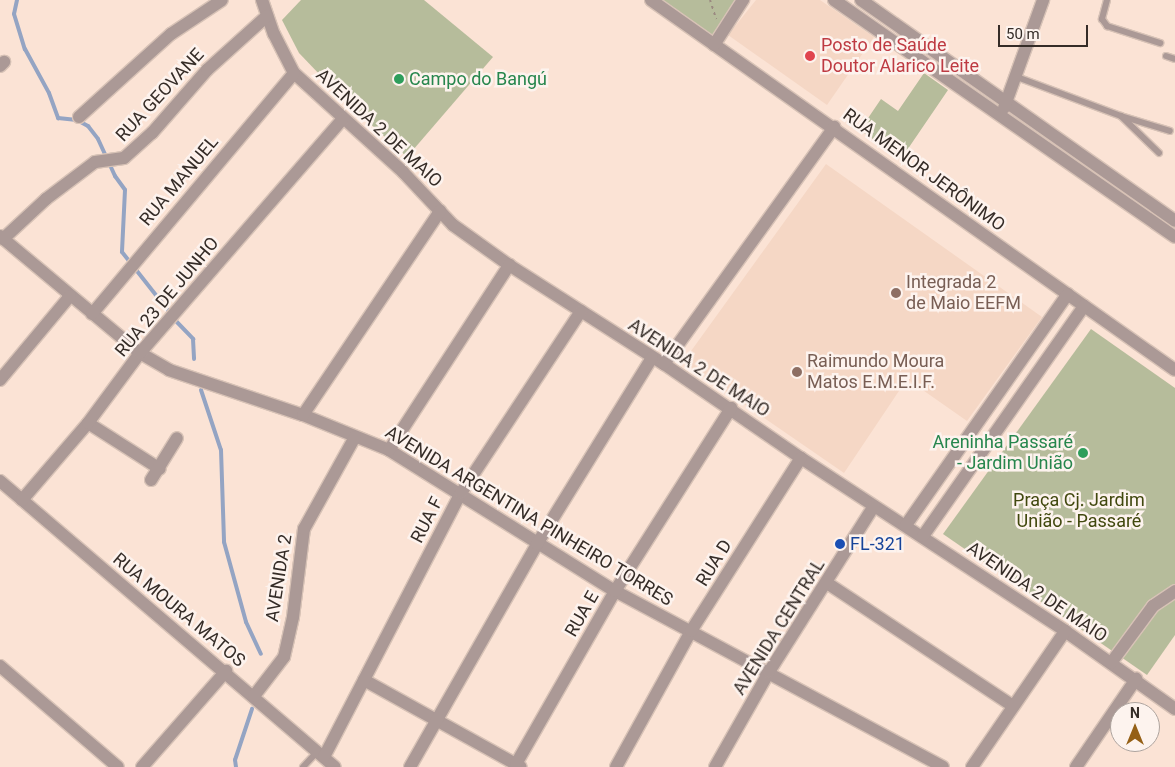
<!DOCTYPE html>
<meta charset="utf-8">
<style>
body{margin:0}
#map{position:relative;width:1175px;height:767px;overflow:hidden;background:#fbe3d5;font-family:Roboto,sans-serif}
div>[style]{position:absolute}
.built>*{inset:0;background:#f5d7c5}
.green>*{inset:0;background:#b6bc9b}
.stream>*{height:4px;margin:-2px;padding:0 2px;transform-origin:2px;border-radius:2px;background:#94a4c3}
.path>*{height:2px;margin-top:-1px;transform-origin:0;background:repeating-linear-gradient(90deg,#9a8980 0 2.5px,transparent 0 6.5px)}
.roads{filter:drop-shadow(1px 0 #d7c2b6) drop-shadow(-1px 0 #d7c2b6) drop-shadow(0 1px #d7c2b6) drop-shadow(0 -1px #d7c2b6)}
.lane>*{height:6px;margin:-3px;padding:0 3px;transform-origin:3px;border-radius:3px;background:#ab9996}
.street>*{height:12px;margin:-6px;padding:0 6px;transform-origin:6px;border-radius:6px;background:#ab9996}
.dots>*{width:14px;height:14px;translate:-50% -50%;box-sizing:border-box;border:2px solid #fdf3ee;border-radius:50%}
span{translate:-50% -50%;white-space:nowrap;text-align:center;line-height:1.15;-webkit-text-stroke:5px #fdf3ee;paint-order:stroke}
.health-label{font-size:18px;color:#be3a42}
.left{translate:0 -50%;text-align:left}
.leisure-label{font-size:18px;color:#27864d}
.right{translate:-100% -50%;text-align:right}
.street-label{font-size:18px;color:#352c27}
.education-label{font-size:18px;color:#785e54}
.park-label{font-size:18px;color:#41480e}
.transit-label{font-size:18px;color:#164399}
.north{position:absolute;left:1110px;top:702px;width:50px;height:50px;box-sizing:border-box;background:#fdf3ee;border:1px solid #ada39e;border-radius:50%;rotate:0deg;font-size:14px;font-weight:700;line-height:20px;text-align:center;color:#352c27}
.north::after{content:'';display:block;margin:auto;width:18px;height:22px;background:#956016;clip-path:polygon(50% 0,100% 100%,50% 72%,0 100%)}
.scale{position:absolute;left:998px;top:25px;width:90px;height:22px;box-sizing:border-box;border:2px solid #352c27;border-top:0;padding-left:6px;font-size:15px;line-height:18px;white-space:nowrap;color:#352c27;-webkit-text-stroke:4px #fdf3ee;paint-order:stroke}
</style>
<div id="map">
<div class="built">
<i style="clip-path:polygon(756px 0,820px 0,874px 37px,827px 105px,728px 35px)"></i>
<i style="clip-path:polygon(826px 164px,1042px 317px,967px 421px,907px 379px,844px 473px,686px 364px,686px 358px)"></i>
</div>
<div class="green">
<i style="clip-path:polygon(301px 0,424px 0,493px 57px,407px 157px,345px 101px,299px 53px,282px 20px)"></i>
<i style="clip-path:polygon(661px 0,737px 0,714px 37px)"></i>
<i style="clip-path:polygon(924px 73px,948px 90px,901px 159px,860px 130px,881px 99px,898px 111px)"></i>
<i style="clip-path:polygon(1091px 329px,1175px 388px,1175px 635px,1147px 675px,943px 534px)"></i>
</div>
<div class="stream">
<i style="left:17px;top:0;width:14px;rotate:102deg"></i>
<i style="left:14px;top:14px;width:37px;rotate:73deg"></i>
<i style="left:25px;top:49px;width:50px;rotate:61.4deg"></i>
<i style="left:49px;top:93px;width:27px;rotate:70deg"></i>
<i style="left:58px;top:118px;width:19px;rotate:6deg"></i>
<i style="left:77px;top:120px;width:13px;rotate:29deg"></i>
<i style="left:88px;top:126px;width:16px;rotate:52deg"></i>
<i style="left:98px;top:139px;width:41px;rotate:65.3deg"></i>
<i style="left:115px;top:176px;width:17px;rotate:54deg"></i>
<i style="left:125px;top:190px;width:62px;rotate:92.8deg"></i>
<i style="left:122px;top:252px;width:78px;rotate:51.8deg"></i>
<i style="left:174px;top:319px;width:28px;rotate:46deg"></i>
<i style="left:193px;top:339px;width:20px;rotate:87deg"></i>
<i style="left:201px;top:390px;width:63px;rotate:71.6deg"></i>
<i style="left:221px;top:450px;width:92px;rotate:88.1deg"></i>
<i style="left:224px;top:542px;width:83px;rotate:74.6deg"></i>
<i style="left:246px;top:622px;width:35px;rotate:65deg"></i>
<i style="left:236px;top:767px;width:7px;rotate:-98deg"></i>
<i style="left:235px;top:760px;width:54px;rotate:-71.6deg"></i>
</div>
<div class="path">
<i style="left:710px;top:0;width:20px;rotate:72deg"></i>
</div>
<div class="roads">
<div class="lane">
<i style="left:1107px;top:0;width:20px;rotate:105deg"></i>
<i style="left:1102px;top:19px;width:9px;rotate:54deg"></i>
<i style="left:1107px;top:26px;width:56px;rotate:17.8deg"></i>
<i style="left:1166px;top:56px;width:9px;rotate:18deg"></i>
<i style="left:1017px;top:77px;width:111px;rotate:20.6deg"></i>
<i style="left:1121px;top:116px;width:53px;rotate:44.2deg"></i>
<i style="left:1121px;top:116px;width:51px;rotate:17deg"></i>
<i style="left:303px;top:767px;width:22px;rotate:-47deg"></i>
</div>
<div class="street">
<i style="left:262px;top:0;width:36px;rotate:71deg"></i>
<i style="left:274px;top:34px;width:44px;rotate:62.9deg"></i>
<i style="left:294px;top:73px;width:147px;rotate:42.2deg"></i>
<i style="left:403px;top:172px;width:73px;rotate:46.7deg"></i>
<i style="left:453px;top:225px;width:69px;rotate:35.5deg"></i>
<i style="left:509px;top:265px;width:184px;rotate:32.6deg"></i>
<i style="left:664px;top:364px;width:166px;rotate:34.5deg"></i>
<i style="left:801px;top:458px;width:316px;rotate:33.2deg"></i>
<i style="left:1065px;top:631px;width:135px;rotate:35.3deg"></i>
<i style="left:651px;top:0;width:641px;rotate:35.23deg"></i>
<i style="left:834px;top:0;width:415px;rotate:34.8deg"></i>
<i style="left:861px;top:0;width:384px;rotate:35.1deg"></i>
<i style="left:714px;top:45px;width:54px;rotate:-57.2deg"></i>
<i style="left:0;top:66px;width:6px;rotate:-45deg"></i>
<i style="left:1004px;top:108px;width:115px;rotate:-70.1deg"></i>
<i style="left:79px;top:117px;width:124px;rotate:-42.1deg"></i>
<i style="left:171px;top:34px;width:61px;rotate:-33.7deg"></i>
<i style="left:0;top:236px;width:182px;rotate:39.9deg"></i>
<i style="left:140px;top:353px;width:34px;rotate:30deg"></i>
<i style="left:169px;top:370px;width:141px;rotate:18.6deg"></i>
<i style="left:303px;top:415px;width:93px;rotate:22.1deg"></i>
<i style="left:389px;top:450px;width:266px;rotate:32deg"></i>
<i style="left:615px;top:591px;width:372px;rotate:28.2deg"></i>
<i style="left:3px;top:239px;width:59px;rotate:-42.9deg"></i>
<i style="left:46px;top:199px;width:61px;rotate:-37.1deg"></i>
<i style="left:95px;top:162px;width:29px;rotate:-8deg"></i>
<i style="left:124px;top:158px;width:38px;rotate:-42deg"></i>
<i style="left:152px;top:133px;width:84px;rotate:-48.9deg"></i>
<i style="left:207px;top:70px;width:81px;rotate:-42deg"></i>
<i style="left:92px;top:314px;width:314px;rotate:-50deg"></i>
<i style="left:664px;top:364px;width:292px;rotate:-54.3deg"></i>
<i style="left:0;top:380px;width:109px;rotate:-50.2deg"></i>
<i style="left:303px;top:415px;width:246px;rotate:-56.1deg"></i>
<i style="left:88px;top:423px;width:85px;rotate:32.6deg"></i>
<i style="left:389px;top:450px;width:221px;rotate:-57deg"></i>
<i style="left:151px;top:480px;width:49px;rotate:-58.2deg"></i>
<i style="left:0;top:481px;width:440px;rotate:40.5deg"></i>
<i style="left:22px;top:500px;width:101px;rotate:-49.4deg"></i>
<i style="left:88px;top:423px;width:87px;rotate:-53.4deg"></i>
<i style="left:140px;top:353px;width:310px;rotate:-49.1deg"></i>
<i style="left:906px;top:525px;width:282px;rotate:-55deg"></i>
<i style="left:923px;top:536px;width:281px;rotate:-55deg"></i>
<i style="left:827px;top:583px;width:223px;rotate:33.5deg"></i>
<i style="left:1111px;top:663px;width:71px;rotate:-53.6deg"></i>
<i style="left:1153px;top:606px;width:27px;rotate:-34deg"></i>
<i style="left:0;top:666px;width:155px;rotate:40.6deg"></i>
<i style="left:364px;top:680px;width:179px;rotate:29deg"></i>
<i style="left:254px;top:696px;width:49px;rotate:-52.4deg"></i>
<i style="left:284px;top:657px;width:41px;rotate:-77.3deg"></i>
<i style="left:293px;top:617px;width:89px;rotate:-82.9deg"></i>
<i style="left:304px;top:529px;width:105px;rotate:-61deg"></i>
<i style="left:324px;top:757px;width:297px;rotate:-62.6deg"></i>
<i style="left:461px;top:493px;width:218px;rotate:-56.6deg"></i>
<i style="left:516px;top:764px;width:199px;rotate:-60.2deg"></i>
<i style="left:615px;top:591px;width:217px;rotate:-57.6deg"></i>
<i style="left:142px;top:767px;width:128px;rotate:-48.8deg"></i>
<i style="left:410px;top:767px;width:257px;rotate:-60.3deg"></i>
<i style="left:537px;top:544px;width:219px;rotate:-58.3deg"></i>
<i style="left:616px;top:767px;width:155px;rotate:-61.1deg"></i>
<i style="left:691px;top:631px;width:205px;rotate:-57.6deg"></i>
<i style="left:715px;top:767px;width:109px;rotate:-60.4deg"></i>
<i style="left:769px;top:672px;width:196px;rotate:-57.7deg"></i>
<i style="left:972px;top:767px;width:165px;rotate:-55.6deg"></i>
<i style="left:1076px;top:767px;width:107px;rotate:-55.7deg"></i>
</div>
</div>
<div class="dots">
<i style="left:810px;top:56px;background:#e0444e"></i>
<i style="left:399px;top:79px;background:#2e9e5b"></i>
<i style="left:896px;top:293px;background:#8d6e63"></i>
<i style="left:797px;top:372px;background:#8d6e63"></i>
<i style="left:1083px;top:453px;background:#2e9e5b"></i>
<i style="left:840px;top:544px;background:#1a4fb4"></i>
</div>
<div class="health-label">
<span class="left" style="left:821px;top:56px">Posto de Saúde<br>Doutor Alarico Leite</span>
</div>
<div class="leisure-label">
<span class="left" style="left:409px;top:79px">Campo do Bangú</span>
<span class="right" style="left:1073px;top:453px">Areninha Passaré<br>- Jardim União</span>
</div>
<div class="street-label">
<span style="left:160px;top:95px;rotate:-47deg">RUA GEOVANE</span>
<span style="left:379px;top:128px;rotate:43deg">AVENIDA 2 DE MAIO</span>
<span style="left:924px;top:170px;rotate:36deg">RUA MENOR JERÔNIMO</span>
<span style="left:179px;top:181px;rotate:-50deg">RUA MANUEL</span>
<span style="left:167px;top:297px;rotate:-50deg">RUA 23 DE JUNHO</span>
<span style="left:699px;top:368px;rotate:33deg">AVENIDA 2 DE MAIO</span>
<span style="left:529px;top:516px;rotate:31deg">AVENIDA ARGENTINA PINHEIRO TORRES</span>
<span style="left:427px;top:520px;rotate:-63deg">RUA F</span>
<span style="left:714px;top:563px;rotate:-58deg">RUA D</span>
<span style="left:279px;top:578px;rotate:-81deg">AVENIDA 2</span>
<span style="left:1037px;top:592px;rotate:34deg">AVENIDA 2 DE MAIO</span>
<span style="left:179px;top:610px;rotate:40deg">RUA MOURA MATOS</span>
<span style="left:582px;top:614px;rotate:-60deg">RUA E</span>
<span style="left:779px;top:627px;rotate:-58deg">AVENIDA CENTRAL</span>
</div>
<div class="education-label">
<span class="left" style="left:906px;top:293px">Integrada 2<br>de Maio EEFM</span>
<span class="left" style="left:807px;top:372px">Raimundo Moura<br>Matos E.M.E.I.F.</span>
</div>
<div class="park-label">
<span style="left:1079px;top:511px">Praça Cj. Jardim<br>União - Passaré</span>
</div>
<div class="transit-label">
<span class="left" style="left:850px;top:544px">FL-321</span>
</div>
<div class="north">N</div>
<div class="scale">50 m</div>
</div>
